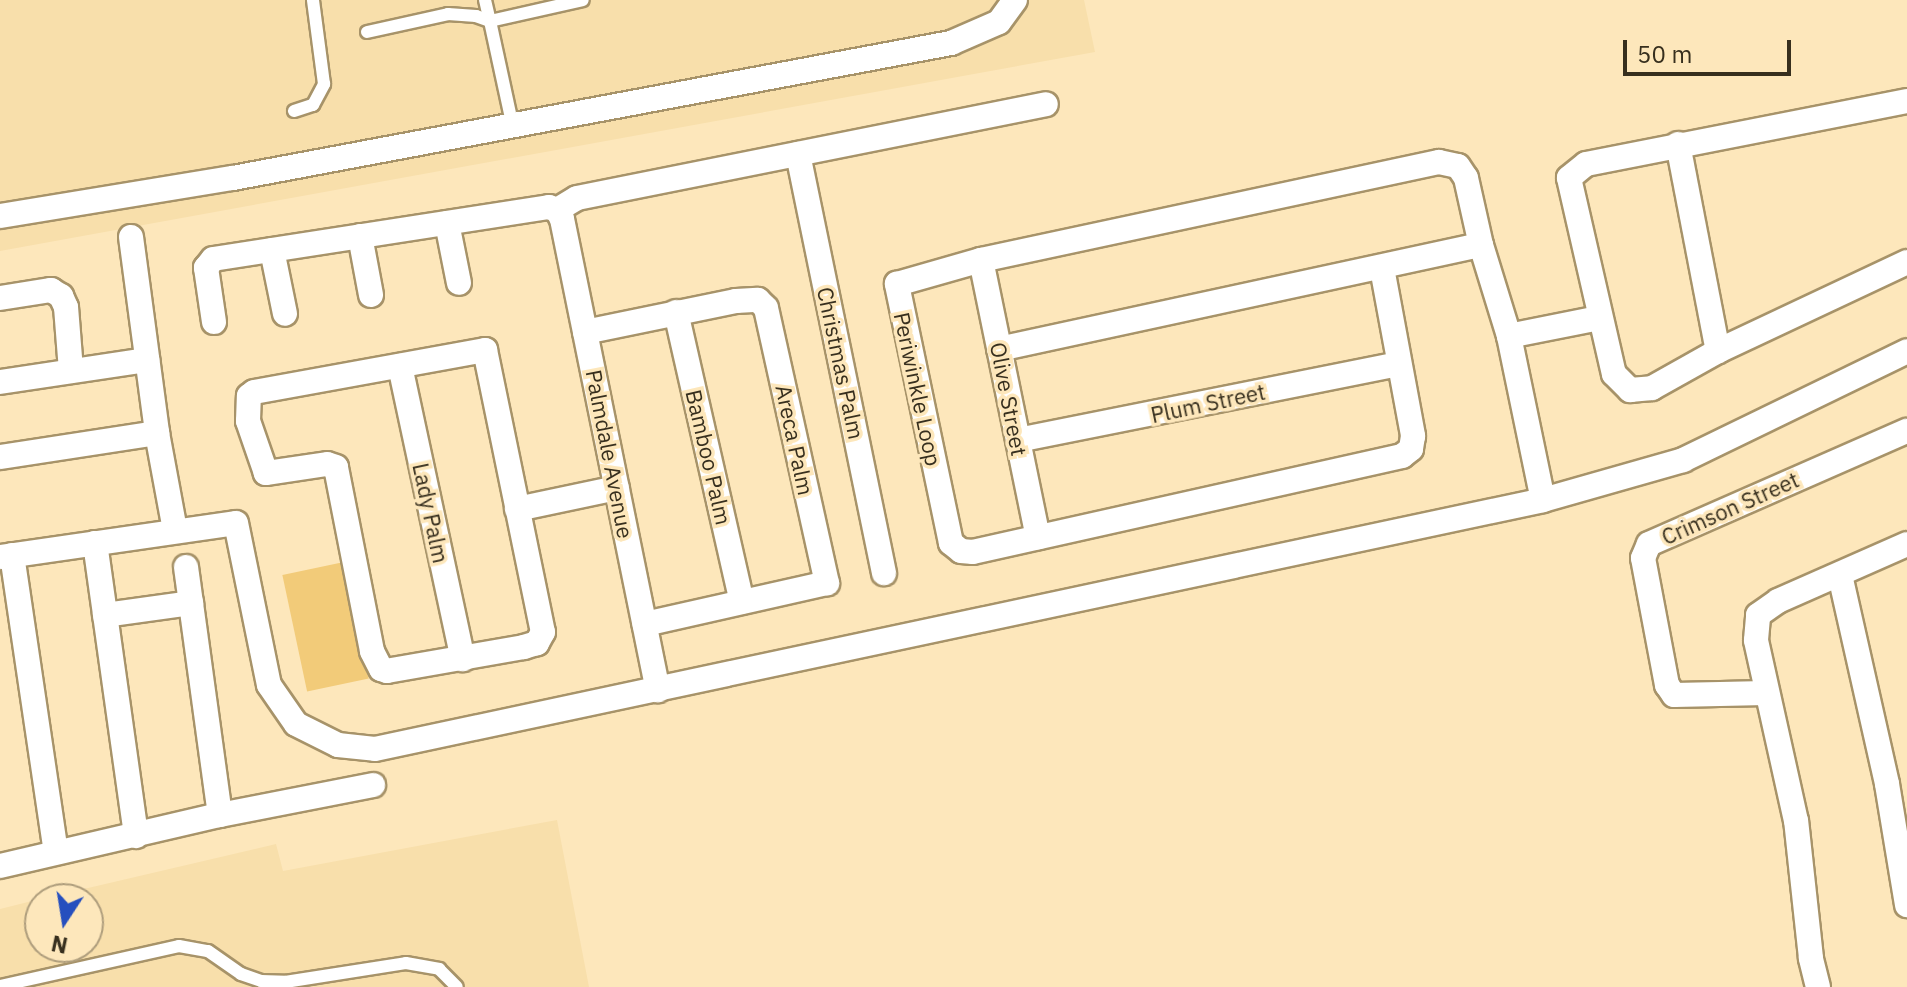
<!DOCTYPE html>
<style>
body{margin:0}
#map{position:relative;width:1907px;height:987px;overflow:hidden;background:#fde7bb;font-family:"IBM Plex Sans",sans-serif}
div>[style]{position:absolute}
.built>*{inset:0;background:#f8dfab}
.green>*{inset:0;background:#f2cb79;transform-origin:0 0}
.roads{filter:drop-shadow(2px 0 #a79369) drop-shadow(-2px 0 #a79369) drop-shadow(0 2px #a79369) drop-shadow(0 -2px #a79369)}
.lane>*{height:12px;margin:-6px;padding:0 6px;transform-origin:6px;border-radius:6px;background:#fff}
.street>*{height:24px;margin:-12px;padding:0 12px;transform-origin:12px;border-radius:12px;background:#fff}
span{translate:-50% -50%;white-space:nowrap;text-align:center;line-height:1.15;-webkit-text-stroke:7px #fde7bb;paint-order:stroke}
.street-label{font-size:22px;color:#372f1e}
.north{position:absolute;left:24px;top:883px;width:80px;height:80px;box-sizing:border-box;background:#fde7bb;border:2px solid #ae9d7c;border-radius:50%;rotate:192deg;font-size:22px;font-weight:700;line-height:32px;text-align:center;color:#372f1e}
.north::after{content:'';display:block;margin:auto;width:28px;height:36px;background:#264fbe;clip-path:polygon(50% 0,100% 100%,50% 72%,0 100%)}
.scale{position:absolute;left:1623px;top:40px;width:168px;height:36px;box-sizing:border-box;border:4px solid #372f1e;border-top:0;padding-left:10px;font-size:24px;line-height:28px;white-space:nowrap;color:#372f1e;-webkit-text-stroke:6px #fde7bb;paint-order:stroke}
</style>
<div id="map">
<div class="built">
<i style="clip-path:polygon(0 0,1084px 0,1095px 52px,0 251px)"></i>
<i style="clip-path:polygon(557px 820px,589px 987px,0 987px,0 909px,40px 899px,40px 947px,88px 947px,88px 899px,41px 899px,276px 844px,283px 871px)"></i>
</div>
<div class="green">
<i style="left:344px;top:562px;width:119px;height:63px;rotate:78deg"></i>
</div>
<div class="roads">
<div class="lane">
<i style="left:485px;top:0;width:22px;rotate:77deg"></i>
<i style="left:490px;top:21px;width:95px;rotate:-12.7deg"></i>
<i style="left:367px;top:32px;width:83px;rotate:-12.5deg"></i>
<i style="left:448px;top:14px;width:28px;rotate:4deg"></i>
<i style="left:476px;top:16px;width:15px;rotate:20deg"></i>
<i style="left:490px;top:21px;width:104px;rotate:77.8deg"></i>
<i style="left:294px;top:111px;width:20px;rotate:-18deg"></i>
<i style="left:313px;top:105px;width:24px;rotate:-62deg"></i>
<i style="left:324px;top:84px;width:85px;rotate:-97.5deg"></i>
<i style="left:0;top:986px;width:183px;rotate:-12.6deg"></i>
<i style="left:179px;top:946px;width:29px;rotate:10deg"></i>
<i style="left:208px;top:951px;width:40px;rotate:34.9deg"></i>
<i style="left:241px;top:974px;width:21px;rotate:19deg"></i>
<i style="left:261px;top:981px;width:24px;rotate:2deg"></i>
<i style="left:285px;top:982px;width:122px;rotate:-8.9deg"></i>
<i style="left:406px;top:963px;width:34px;rotate:10deg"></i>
<i style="left:439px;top:969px;width:25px;rotate:45deg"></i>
</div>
<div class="street">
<i style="left:1907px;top:101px;width:327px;rotate:168.9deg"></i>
<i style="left:1586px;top:164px;width:22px;rotate:141deg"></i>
<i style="left:1569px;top:178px;width:201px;rotate:77.1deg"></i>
<i style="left:1614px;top:374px;width:23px;rotate:45deg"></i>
<i style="left:1630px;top:390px;width:22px;rotate:-5deg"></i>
<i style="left:1652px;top:388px;width:76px;rotate:-29.3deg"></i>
<i style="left:1718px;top:351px;width:209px;rotate:-25.2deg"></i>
<i style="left:1678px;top:144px;width:211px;rotate:79.1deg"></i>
<i style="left:798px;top:154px;width:428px;rotate:78.4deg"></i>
<i style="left:557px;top:210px;width:23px;rotate:-31deg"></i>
<i style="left:577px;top:198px;width:478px;rotate:-11.3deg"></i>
<i style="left:0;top:216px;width:236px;rotate:-9.3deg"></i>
<i style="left:233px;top:178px;width:731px;rotate:-10.65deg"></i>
<i style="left:951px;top:43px;width:52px;rotate:-23.6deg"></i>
<i style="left:999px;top:22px;width:27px;rotate:-54deg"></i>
<i style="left:447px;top:223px;width:61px;rotate:78.7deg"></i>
<i style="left:360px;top:236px;width:60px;rotate:79.4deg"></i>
<i style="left:131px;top:237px;width:198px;rotate:82.4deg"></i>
<i style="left:157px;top:433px;width:99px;rotate:79.5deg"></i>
<i style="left:272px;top:250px;width:65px;rotate:78.5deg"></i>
<i style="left:981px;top:260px;width:283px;rotate:78.4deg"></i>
<i style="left:1382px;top:268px;width:171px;rotate:79.5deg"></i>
<i style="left:1413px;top:436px;width:13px;rotate:99deg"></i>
<i style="left:1411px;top:449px;width:11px;rotate:142deg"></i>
<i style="left:1402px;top:456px;width:440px;rotate:167.4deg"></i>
<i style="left:973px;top:552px;width:12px;rotate:-175deg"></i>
<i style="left:961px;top:551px;width:13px;rotate:-141deg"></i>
<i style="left:951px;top:543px;width:265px;rotate:-101.8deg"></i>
<i style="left:897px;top:284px;width:87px;rotate:-15.9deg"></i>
<i style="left:981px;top:260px;width:468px;rotate:-12.1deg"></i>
<i style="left:1439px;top:162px;width:19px;rotate:12deg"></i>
<i style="left:1458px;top:166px;width:14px;rotate:56deg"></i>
<i style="left:1466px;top:178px;width:69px;rotate:77.4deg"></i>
<i style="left:1481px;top:245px;width:95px;rotate:72.9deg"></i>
<i style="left:1509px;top:336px;width:167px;rotate:78.3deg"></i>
<i style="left:0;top:298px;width:52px;rotate:-8.9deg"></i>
<i style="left:51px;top:290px;width:12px;rotate:31deg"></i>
<i style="left:61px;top:296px;width:12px;rotate:66deg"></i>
<i style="left:66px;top:307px;width:64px;rotate:85.5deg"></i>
<i style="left:676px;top:312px;width:297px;rotate:77.2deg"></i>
<i style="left:214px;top:322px;width:55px;rotate:-98.4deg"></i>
<i style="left:206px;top:268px;width:11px;rotate:-52deg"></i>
<i style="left:213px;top:259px;width:340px;rotate:-8.8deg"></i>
<i style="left:549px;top:207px;width:9px;rotate:21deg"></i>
<i style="left:557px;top:210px;width:10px;rotate:61deg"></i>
<i style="left:562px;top:219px;width:481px;rotate:78.5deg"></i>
<i style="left:585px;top:332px;width:154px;rotate:-11.6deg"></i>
<i style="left:736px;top:301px;width:22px;rotate:-3deg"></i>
<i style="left:758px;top:300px;width:11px;rotate:45deg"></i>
<i style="left:766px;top:308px;width:282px;rotate:77.5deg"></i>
<i style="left:827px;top:583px;width:187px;rotate:167.3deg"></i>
<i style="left:1509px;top:336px;width:92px;rotate:-11.3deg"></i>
<i style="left:999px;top:349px;width:493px;rotate:-12.2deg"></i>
<i style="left:485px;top:350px;width:288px;rotate:78.4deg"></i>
<i style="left:543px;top:632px;width:13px;rotate:119deg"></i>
<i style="left:537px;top:643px;width:14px;rotate:163deg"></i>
<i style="left:524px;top:647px;width:139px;rotate:170.1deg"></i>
<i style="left:387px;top:671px;width:6px;rotate:-162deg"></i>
<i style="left:381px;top:669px;width:20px;rotate:-117deg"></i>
<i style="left:372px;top:651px;width:187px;rotate:-101.1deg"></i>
<i style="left:336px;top:467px;width:9px;rotate:-162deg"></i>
<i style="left:327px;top:464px;width:62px;rotate:171.6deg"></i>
<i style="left:266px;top:473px;width:55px;rotate:-109.1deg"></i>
<i style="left:248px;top:421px;width:25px;rotate:-88deg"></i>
<i style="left:249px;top:396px;width:6px;rotate:-39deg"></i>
<i style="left:254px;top:392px;width:235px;rotate:-10.3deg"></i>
<i style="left:400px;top:366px;width:300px;rotate:77.9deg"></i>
<i style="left:0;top:382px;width:149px;rotate:-8.5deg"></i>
<i style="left:1018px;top:440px;width:388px;rotate:-11.3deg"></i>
<i style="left:0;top:457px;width:159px;rotate:-8.7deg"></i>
<i style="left:517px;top:509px;width:102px;rotate:-11.9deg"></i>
<i style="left:95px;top:543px;width:296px;rotate:82deg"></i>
<i style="left:12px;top:555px;width:300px;rotate:81.6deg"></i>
<i style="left:0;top:557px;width:238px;rotate:-8.2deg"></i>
<i style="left:236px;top:523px;width:165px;rotate:78.5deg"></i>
<i style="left:269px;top:685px;width:47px;rotate:55.3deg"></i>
<i style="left:296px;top:724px;width:47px;rotate:26.6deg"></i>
<i style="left:338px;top:745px;width:37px;rotate:6deg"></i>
<i style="left:375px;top:749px;width:1194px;rotate:-12.03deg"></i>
<i style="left:1543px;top:500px;width:146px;rotate:-15.9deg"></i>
<i style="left:1683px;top:460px;width:249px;rotate:-25.9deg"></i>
<i style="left:186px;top:567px;width:250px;rotate:82.2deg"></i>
<i style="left:1840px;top:575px;width:214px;rotate:77.3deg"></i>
<i style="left:1887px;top:784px;width:123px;rotate:80.6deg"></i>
<i style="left:105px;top:615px;width:87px;rotate:-7.9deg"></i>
<i style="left:1766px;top:693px;width:92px;rotate:178.8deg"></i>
<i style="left:1674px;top:695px;width:12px;rotate:-125deg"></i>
<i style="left:1667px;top:685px;width:129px;rotate:-100.7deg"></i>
<i style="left:1643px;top:558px;width:15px;rotate:-67deg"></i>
<i style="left:1649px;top:544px;width:282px;rotate:-23.7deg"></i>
<i style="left:0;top:866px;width:226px;rotate:-13.1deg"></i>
<i style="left:220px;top:815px;width:156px;rotate:-11.1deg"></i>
<i style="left:1818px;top:987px;width:30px;rotate:-104deg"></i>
<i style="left:1811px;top:958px;width:138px;rotate:-96.2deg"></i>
<i style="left:1796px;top:821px;width:185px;rotate:-102.5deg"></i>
<i style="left:1756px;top:640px;width:25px;rotate:-85deg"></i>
<i style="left:1758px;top:615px;width:24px;rotate:-35deg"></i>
<i style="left:1778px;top:601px;width:141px;rotate:-23.8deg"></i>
</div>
</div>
<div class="street-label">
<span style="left:841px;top:363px;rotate:78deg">Christmas Palm</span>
<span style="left:918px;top:389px;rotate:78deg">Periwinkle Loop</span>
<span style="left:1009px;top:399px;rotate:79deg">Olive Street</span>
<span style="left:1208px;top:403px;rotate:-12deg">Plum Street</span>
<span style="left:795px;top:440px;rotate:78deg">Areca Palm</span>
<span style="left:610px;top:454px;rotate:79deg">Palmdale Avenue</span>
<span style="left:709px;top:457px;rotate:77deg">Bamboo Palm</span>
<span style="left:1730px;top:508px;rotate:-24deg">Crimson Street</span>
<span style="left:431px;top:513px;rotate:78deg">Lady Palm</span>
</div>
<div class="north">N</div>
<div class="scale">50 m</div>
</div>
